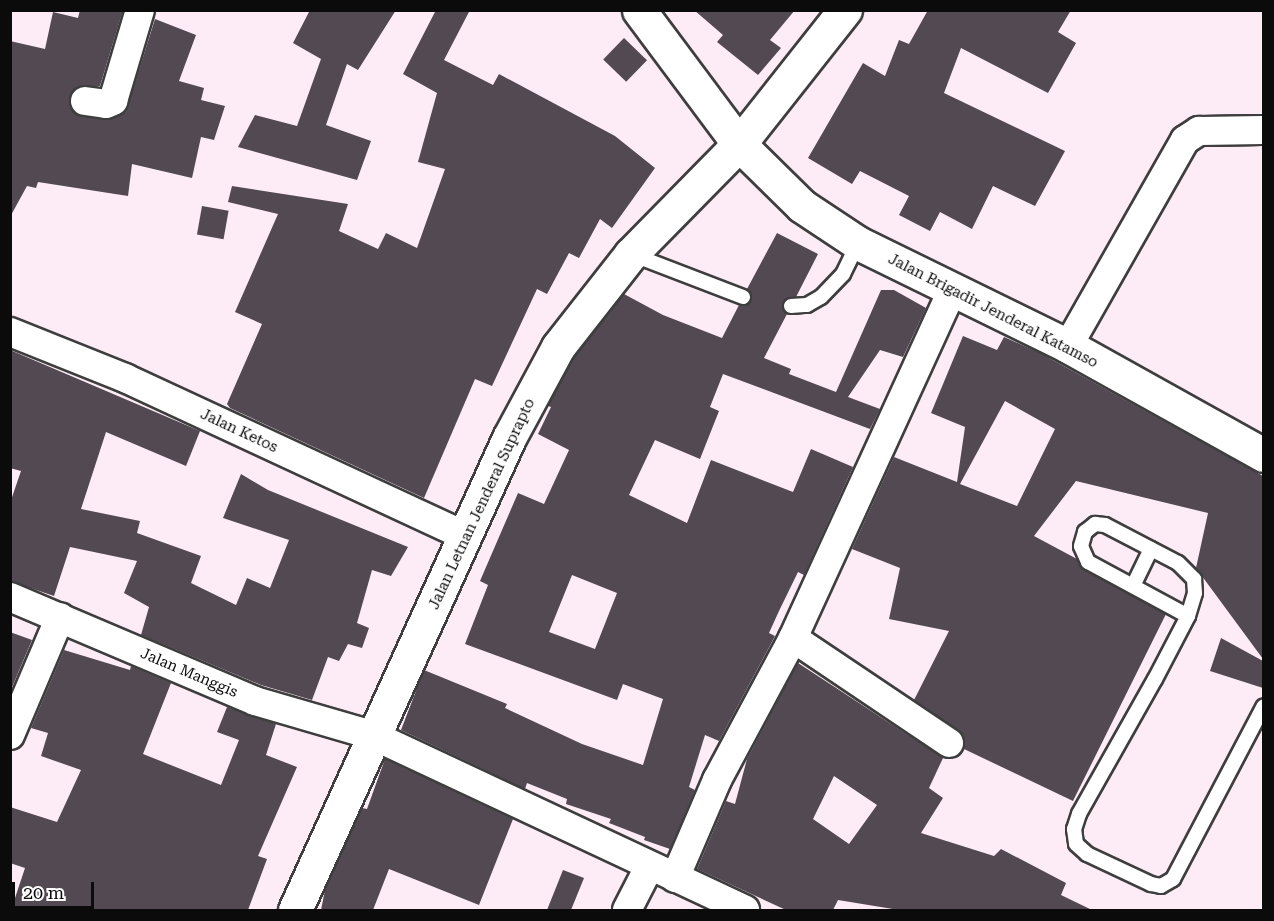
<!DOCTYPE html>
<style>
body{margin:0}
#map{position:relative;width:1274px;height:921px;overflow:hidden;background:#fdecf6;font-family:"Roboto Serif",serif}
div>[style]{position:absolute}
.building>*{inset:0;background:#524952;transform-origin:0 0}
.roads{filter:drop-shadow(2px 0 #3e3e3e) drop-shadow(-2px 0 #3e3e3e) drop-shadow(0 2px #3e3e3e) drop-shadow(0 -2px #3e3e3e)}
.service>*{height:14px;margin:-7px;padding:0 7px;transform-origin:7px;border-radius:7px;background:#fff}
.minor>*{height:28px;margin:-14px;padding:0 14px;transform-origin:14px;border-radius:14px;background:#fff}
.tertiary>*{height:33px;margin:-16.5px;padding:0 16.5px;transform-origin:16.5px;border-radius:16.5px;background:#fff}
span{translate:-50% -50%;white-space:nowrap;text-align:center;line-height:1.15;-webkit-text-stroke:6px #fff;paint-order:stroke}
.street-label{font-size:15px;color:#0b0b0b}
.frame{position:absolute;inset:0;border:12px solid #0b0b0b;pointer-events:none}
.scale{position:absolute;left:12px;top:882px;width:82px;height:27px;box-sizing:border-box;border:3px solid #0b0b0b;border-top:0;padding-left:8px;font-size:18px;line-height:21px;white-space:nowrap;color:#0b0b0b;-webkit-text-stroke:4px #fff;paint-order:stroke}
</style>
<div id="map">
<div class="building">
<i style="clip-path:polygon(80px 10px,123px 10px,100px 86px,79px 86px,72px 91px,70px 107px,75px 114px,104px 120px,126px 112px,155px 19px,196px 35px,179px 81px,204px 88px,201px 100px,225px 106px,214px 140px,201px 137px,192px 178px,132px 164px,128px 196px,38px 182px,36px 188px,27px 186px,10px 217px,10px 41px,45px 49px,53px 12px,78px 18px)"></i>
<i style="clip-path:polygon(310px 10px,396px 10px,358px 70px,347px 64px,326px 125px,371px 141px,357px 180px,238px 147px,255px 115px,297px 126px,321px 59px,293px 43px)"></i>
<i style="clip-path:polygon(436px 10px,470px 10px,444px 60px,493px 85px,499px 74px,615px 136px,655px 168px,612px 228px,600px 219px,579px 258px,569px 253px,547px 294px,537px 289px,492px 386px,475px 379px,424px 498px,230px 408px,227px 404px,262px 324px,235px 312px,278px 214px,228px 202px,232px 186px,348px 204px,339px 231px,378px 249px,386px 233px,417px 248px,445px 169px,418px 162px,437px 93px,403px 74px)"></i>
<i style="clip-path:polygon(694px 10px,795px 10px,770px 40px,781px 48px,758px 75px,717px 42px,723px 35px)"></i>
<i style="clip-path:polygon(928px 10px,1071px 10px,1058px 32px,1076px 43px,1048px 93px,961px 48px,944px 93px,1065px 151px,1035px 206px,993px 186px,972px 229px,940px 212px,930px 231px,899px 215px,909px 196px,860px 171px,852px 184px,808px 158px,863px 63px,885px 76px,899px 40px,909px 44px)"></i>
<i style="left:624px;top:38px;width:32px;height:30px;rotate:44deg"></i>
<i style="left:202px;top:206px;width:27px;height:29px;rotate:10deg"></i>
<i style="clip-path:polygon(evenodd,777px 233px,818px 254px,796px 297px,783px 302px,787px 314px,764px 358px,791px 369px,789px 374px,836px 392px,881px 290px,894px 290px,926px 308px,903px 357px,880px 350px,848px 397px,880px 409px,870px 429px,723px 374px,710px 407px,719px 411px,700px 459px,655px 440px,629px 495px,687px 523px,711px 460px,793px 492px,811px 449px,853px 467px,804px 575px,798px 572px,779px 611px,769px 633px,775px 636px,719px 741px,705px 735px,689px 787px,695px 790px,670px 849px,644px 840px,645px 837px,609px 823px,611px 819px,566px 804px,567px 799px,527px 783px,525px 789px,401px 730px,424px 670px,507px 704px,505px 708px,582px 744px,643px 765px,663px 699px,623px 684px,617px 700px,465px 644px,488px 585px,480px 581px,518px 493px,544px 504px,569px 450px,538px 434px,551px 407px,548px 406px,574px 357px,624px 294px,663px 315px,722px 338px,739px 305px,751px 301px,747px 289px,777px 233px,572px 575px,617px 593px,595px 649px,549px 632px,572px 575px)"></i>
<i style="clip-path:polygon(evenodd,963px 336px,997px 350px,1004px 337px,1042px 354px,1263px 476px,1263px 659px,1196px 568px,1208px 513px,1076px 481px,1034px 536px,1077px 559px,1084px 570px,1166px 614px,1073px 801px,964px 749px,964px 736px,959px 730px,914px 700px,949px 631px,889px 619px,900px 568px,852px 549px,894px 457px,957px 482px,965px 427px,931px 413px,963px 336px,1005px 401px,1055px 429px,1017px 506px,960px 484px,1005px 401px)"></i>
<i style="clip-path:polygon(10px 350px,200px 431px,186px 466px,106px 432px,81px 509px,140px 521px,137px 533px,201px 556px,191px 583px,236px 605px,247px 578px,270px 588px,289px 540px,223px 518px,241px 474px,268px 490px,408px 547px,391px 576px,372px 570px,357px 623px,369px 628px,362px 648px,348px 644px,339px 661px,328px 657px,312px 700px,261px 685px,141px 635px,149px 607px,124px 593px,137px 561px,70px 547px,54px 596px,10px 581px,10px 503px,21px 471px,10px 468px)"></i>
<i style="clip-path:polygon(10px 632px,32px 640px,10px 692px)"></i>
<i style="clip-path:polygon(1221px 638px,1263px 661px,1263px 688px,1210px 671px)"></i>
<i style="clip-path:polygon(64px 650px,130px 670px,131px 666px,171px 683px,143px 754px,221px 785px,239px 740px,217px 732px,227px 707px,276px 724px,266px 755px,297px 767px,258px 856px,267px 859px,248px 910px,11px 910px,25px 868px,10px 863px,10px 807px,57px 822px,81px 770px,41px 756px,48px 733px,31px 728px)"></i>
<i style="clip-path:polygon(evenodd,798px 663px,943px 758px,929px 788px,943px 798px,921px 833px,994px 856px,1001px 849px,1066px 883px,1061px 895px,1092px 910px,899px 910px,838px 900px,833px 910px,786px 910px,697px 869px,726px 801px,735px 804px,747px 759px,798px 663px,834px 776px,877px 805px,849px 844px,813px 819px,834px 776px)"></i>
<i style="clip-path:polygon(385px 759px,513px 819px,479px 905px,389px 869px,373px 910px,321px 910px,325px 890px,362px 808px,367px 809px)"></i>
<i style="clip-path:polygon(563px 870px,584px 878px,571px 910px,547px 910px)"></i>
</div>
<div class="roads">
<div class="service">
<i style="left:631px;top:254px;width:120px;rotate:21deg"></i>
<i style="left:791px;top:306px;width:16px;rotate:-4deg"></i>
<i style="left:807px;top:305px;width:16px;rotate:-30deg"></i>
<i style="left:821px;top:297px;width:32px;rotate:-46deg"></i>
<i style="left:843px;top:274px;width:34px;rotate:-64deg"></i>
<i style="left:1133px;top:586px;width:41px;rotate:-64.1deg"></i>
<i style="left:1188px;top:616px;width:114px;rotate:-151.6deg"></i>
<i style="left:1088px;top:562px;width:17px;rotate:-114deg"></i>
<i style="left:1081px;top:546px;width:15px;rotate:-74deg"></i>
<i style="left:1085px;top:532px;width:13px;rotate:-39deg"></i>
<i style="left:1095px;top:524px;width:10px;rotate:6deg"></i>
<i style="left:1105px;top:525px;width:82px;rotate:27.5deg"></i>
<i style="left:1178px;top:563px;width:23px;rotate:45deg"></i>
<i style="left:1194px;top:579px;width:14px;rotate:86deg"></i>
<i style="left:1195px;top:593px;width:24px;rotate:107deg"></i>
<i style="left:1188px;top:616px;width:71px;rotate:117.6deg"></i>
<i style="left:1155px;top:679px;width:155px;rotate:119.4deg"></i>
<i style="left:1079px;top:814px;width:16px;rotate:108deg"></i>
<i style="left:1074px;top:829px;width:15px;rotate:82deg"></i>
<i style="left:1076px;top:844px;width:15px;rotate:42deg"></i>
<i style="left:1087px;top:854px;width:71px;rotate:25.1deg"></i>
<i style="left:1151px;top:884px;width:10px;rotate:11deg"></i>
<i style="left:1161px;top:886px;width:14px;rotate:-30deg"></i>
<i style="left:1173px;top:879px;width:195px;rotate:-62.3deg"></i>
</div>
<div class="minor">
<i style="left:85px;top:101px;width:21px;rotate:8deg"></i>
<i style="left:106px;top:104px;width:8px;rotate:-23deg"></i>
<i style="left:113px;top:101px;width:95px;rotate:-73.5deg"></i>
<i style="left:10px;top:332px;width:124px;rotate:21.8deg"></i>
<i style="left:125px;top:378px;width:375px;rotate:24.9deg"></i>
<i style="left:1068px;top:346px;width:237px;rotate:-60.4deg"></i>
<i style="left:1185px;top:140px;width:17px;rotate:-33deg"></i>
<i style="left:1199px;top:131px;width:65px;rotate:-0.9deg"></i>
<i style="left:10px;top:597px;width:266px;rotate:23deg"></i>
<i style="left:255px;top:701px;width:122px;rotate:16.2deg"></i>
<i style="left:372px;top:735px;width:412px;rotate:25.1deg"></i>
<i style="left:793px;top:638px;width:188px;rotate:33.9deg"></i>
<i style="left:10px;top:735px;width:128px;rotate:-67deg"></i>
<i style="left:675px;top:878px;width:107px;rotate:-66.8deg"></i>
<i style="left:717px;top:780px;width:161px;rotate:-61.8deg"></i>
<i style="left:793px;top:638px;width:383px;rotate:-65.4deg"></i>
<i style="left:627px;top:910px;width:48px;rotate:-62.9deg"></i>
</div>
<div class="tertiary">
<i style="left:639px;top:10px;width:167px;rotate:53.3deg"></i>
<i style="left:739px;top:144px;width:88px;rotate:44.5deg"></i>
<i style="left:802px;top:206px;width:67px;rotate:33.5deg"></i>
<i style="left:858px;top:243px;width:234px;rotate:26.1deg"></i>
<i style="left:1068px;top:346px;width:224px;rotate:29.1deg"></i>
<i style="left:295px;top:910px;width:518px;rotate:-65.61deg"></i>
<i style="left:509px;top:438px;width:103px;rotate:-61.7deg"></i>
<i style="left:558px;top:347px;width:118px;rotate:-51.9deg"></i>
<i style="left:631px;top:254px;width:154px;rotate:-45.5deg"></i>
<i style="left:739px;top:144px;width:171px;rotate:-51.7deg"></i>
</div>
</div>
<div class="street-label">
<span style="left:993px;top:311px;rotate:27deg">Jalan Brigadir Jenderal Katamso</span>
<span style="left:239px;top:431px;rotate:25deg">Jalan Ketos</span>
<span style="left:482px;top:504px;rotate:-65deg">Jalan Letnan Jenderal Suprapto</span>
<span style="left:189px;top:673px;rotate:23deg">Jalan Manggis</span>
</div>
<div class="frame"></div>
<div class="scale">20 m</div>
</div>
